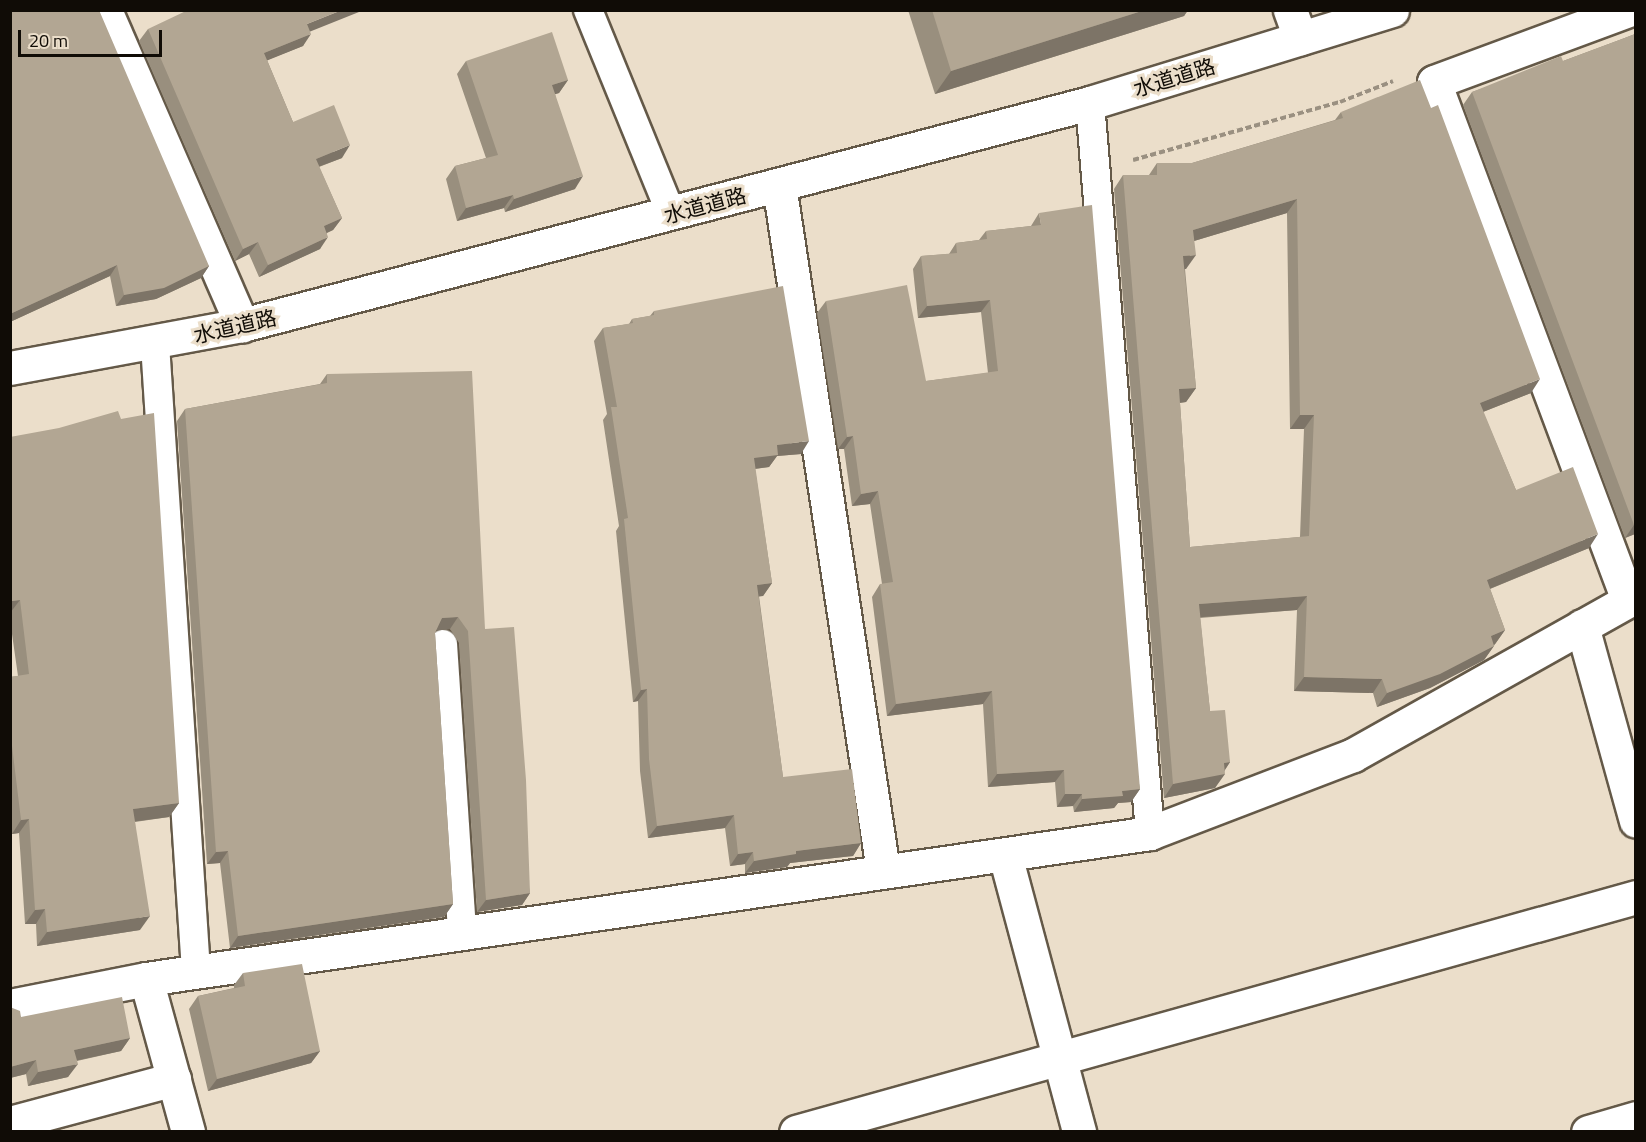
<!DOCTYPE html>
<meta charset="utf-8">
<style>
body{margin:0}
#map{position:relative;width:1646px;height:1142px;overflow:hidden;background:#ebdeca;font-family:"Titillium Web","Noto Sans JP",sans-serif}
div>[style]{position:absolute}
.path>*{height:4px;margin-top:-2px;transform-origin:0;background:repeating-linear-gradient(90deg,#9a9081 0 6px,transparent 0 9px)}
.roads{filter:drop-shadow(2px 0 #645948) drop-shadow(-2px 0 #645948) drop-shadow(0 2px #645948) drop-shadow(0 -2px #645948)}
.lane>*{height:28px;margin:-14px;padding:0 14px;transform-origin:14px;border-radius:14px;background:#fff}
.street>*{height:33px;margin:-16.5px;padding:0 16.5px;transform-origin:16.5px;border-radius:16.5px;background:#fff}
.secondary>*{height:33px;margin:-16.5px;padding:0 16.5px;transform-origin:16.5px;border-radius:16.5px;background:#fff}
.wall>*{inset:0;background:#998f7e}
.shaded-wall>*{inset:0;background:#7d7467}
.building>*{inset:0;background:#b2a693}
span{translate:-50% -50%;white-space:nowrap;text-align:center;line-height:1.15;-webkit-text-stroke:6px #ebdeca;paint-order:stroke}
.street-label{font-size:21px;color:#100c06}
.frame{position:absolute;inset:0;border:12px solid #100c06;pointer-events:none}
.scale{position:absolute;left:18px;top:30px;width:144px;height:27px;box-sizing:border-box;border:3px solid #100c06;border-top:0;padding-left:8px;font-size:18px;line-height:21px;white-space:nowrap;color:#100c06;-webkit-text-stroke:4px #ebdeca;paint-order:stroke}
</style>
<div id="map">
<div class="path">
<i style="left:1133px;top:160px;width:215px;rotate:-15.7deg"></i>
<i style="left:1340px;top:102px;width:57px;rotate:-21.6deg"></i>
</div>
<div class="roads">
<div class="lane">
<i style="left:588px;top:10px;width:219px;rotate:67.8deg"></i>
<i style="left:1090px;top:103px;width:732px;rotate:85.3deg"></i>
<i style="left:155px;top:344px;width:629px;rotate:86.26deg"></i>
<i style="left:443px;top:644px;width:290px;rotate:86.2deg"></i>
</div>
<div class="street">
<i style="left:105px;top:10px;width:344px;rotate:66.5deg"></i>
<i style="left:1290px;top:10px;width:30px;rotate:70deg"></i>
<i style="left:779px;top:185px;width:693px;rotate:81.37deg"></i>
<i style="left:1628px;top:600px;width:553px;rotate:-110.53deg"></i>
<i style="left:1434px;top:82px;width:208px;rotate:-20.3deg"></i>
<i style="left:1582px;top:626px;width:202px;rotate:74.5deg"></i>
<i style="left:1005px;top:855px;width:287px;rotate:75deg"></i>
<i style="left:146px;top:979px;width:159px;rotate:74.6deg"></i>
<i style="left:10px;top:1006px;width:139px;rotate:-11.2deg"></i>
<i style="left:146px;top:979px;width:1015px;rotate:-8.27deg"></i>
<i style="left:1150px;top:833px;width:217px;rotate:-21deg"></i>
<i style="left:1353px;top:755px;width:325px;rotate:-29.3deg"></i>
<i style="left:10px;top:1123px;width:170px;rotate:-15deg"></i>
<i style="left:796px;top:1132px;width:872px;rotate:-15.63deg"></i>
<i style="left:1588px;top:1132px;width:50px;rotate:-16.3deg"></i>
</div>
<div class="secondary">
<i style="left:10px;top:368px;width:236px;rotate:-10.5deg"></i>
<i style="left:242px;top:325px;width:877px;rotate:-14.67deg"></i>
<i style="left:1090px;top:103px;width:316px;rotate:-17.1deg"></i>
</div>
</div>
<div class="wall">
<i style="clip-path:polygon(10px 10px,209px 266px,201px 278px,156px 299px,116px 306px,110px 276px,10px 322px)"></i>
<i style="clip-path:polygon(908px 10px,1188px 10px,1184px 16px,935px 94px)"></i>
<i style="clip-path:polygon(148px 29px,310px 32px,303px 46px,267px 60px,293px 122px,342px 158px,319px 167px,342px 218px,333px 230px,327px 233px,320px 249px,259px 277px,249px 254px,235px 261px,139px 41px)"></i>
<i style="clip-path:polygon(1635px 34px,1635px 534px,1625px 538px,1463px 105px,1472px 92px,1563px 61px)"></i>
<i style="clip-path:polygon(466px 61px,568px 80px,559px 93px,555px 94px,575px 189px,505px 212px,504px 208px,457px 221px,446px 179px,455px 166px,486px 158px,457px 74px)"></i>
<i style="clip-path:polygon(evenodd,1341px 112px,1531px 393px,1483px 412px,1516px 490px,1589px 548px,1490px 589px,1505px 630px,1484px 660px,1430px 688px,1377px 707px,1373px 693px,1294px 691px,1297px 610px,1200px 618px,1210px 711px,1230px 762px,1225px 770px,1215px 788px,1164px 798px,1114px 189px,1123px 175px,1149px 175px,1157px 163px,1192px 163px,1335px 120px,1341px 112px,1287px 213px,1290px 429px,1304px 429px,1300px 537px,1190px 547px,1180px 403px,1186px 402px,1196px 388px,1185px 269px,1186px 269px,1194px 241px,1287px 213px)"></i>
<i style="clip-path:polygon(1039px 213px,1140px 789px,1131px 802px,1118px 803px,1114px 808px,1074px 812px,1073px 806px,1057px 807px,1055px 782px,988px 787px,983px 704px,887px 716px,872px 597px,880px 584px,882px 584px,870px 504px,852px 506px,844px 449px,838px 449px,817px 313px,826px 301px,926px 381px,988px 373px,981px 312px,918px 318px,913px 269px,921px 256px,949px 254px,956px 243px,979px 240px,986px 231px,1031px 226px)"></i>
<i style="clip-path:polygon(654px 311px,801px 454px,777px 456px,769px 467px,755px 469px,772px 583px,763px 596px,759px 596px,783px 777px,861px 843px,853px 856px,790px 863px,787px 867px,745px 873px,745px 864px,730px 866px,725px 828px,648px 838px,640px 771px,638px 701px,633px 702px,616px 531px,619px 526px,603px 420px,607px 414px,594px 341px,603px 328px,629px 324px,632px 319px,650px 316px)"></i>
<i style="clip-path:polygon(327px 374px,485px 629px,530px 893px,522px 905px,477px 912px,459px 643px,450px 629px,436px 630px,435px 633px,453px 904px,444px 917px,230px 948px,220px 863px,207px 864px,177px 421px,185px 409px,320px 384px)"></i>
<i style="clip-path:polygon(10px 437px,179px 803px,169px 817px,135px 822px,140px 930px,37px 946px,36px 924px,25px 924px,19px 833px,12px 834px,10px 826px,10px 677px,18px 676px,10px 620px)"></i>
<i style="clip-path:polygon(243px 973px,320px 1051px,311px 1063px,208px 1091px,189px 1009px,198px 996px,234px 988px,234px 985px)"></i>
<i style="clip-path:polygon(10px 1007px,21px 1017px,130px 1038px,121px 1051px,77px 1061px,68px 1077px,28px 1086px,26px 1074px,10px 1078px)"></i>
</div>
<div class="shaded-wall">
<i style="clip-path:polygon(342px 10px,364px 10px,299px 36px,307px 24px)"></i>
<i style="clip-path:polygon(1145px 10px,1188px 10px,1184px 16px,935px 94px,951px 71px)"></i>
<i style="clip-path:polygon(311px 34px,303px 46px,256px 65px,264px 53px)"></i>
<i style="clip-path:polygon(568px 80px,559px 93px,543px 98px,552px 85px)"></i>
<i style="clip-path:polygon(350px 145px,342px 158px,307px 171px,316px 159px)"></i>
<i style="clip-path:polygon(583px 176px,575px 189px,505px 212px,514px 199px)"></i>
<i style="clip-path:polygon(513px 195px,504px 208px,457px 221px,466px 208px)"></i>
<i style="clip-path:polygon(1297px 199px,1287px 213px,1184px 244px,1193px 230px)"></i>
<i style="clip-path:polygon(342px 218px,333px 230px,315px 238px,324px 226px)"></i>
<i style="clip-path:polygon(328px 237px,320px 249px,259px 277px,268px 265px)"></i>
<i style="clip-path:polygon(258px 242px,249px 254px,235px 261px,243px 249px)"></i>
<i style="clip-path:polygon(1196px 255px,1186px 269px,1173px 270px,1183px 256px)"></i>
<i style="clip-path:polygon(117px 265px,110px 276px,10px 322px,10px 314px)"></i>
<i style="clip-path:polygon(209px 266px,201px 278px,156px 299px,116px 306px,124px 295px)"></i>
<i style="clip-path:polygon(990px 300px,981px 312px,918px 318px,927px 306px)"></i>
<i style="clip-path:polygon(1540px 379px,1531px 393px,1470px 417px,1480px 403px)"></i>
<i style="clip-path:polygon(1196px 388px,1186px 402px,1169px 404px,1179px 389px)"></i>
<i style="clip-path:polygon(1300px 415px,1314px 415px,1304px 429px,1290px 429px)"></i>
<i style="clip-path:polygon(853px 436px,844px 449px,838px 449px,847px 437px)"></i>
<i style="clip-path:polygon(809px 441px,801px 454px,777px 456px,769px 467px,745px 470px,754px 458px,777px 445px)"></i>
<i style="clip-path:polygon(878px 491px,870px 504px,852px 506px,861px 494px)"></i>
<i style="clip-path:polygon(1634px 525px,1635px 525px,1635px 534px,1625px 538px)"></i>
<i style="clip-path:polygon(1598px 534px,1589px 548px,1477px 594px,1487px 580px)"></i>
<i style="clip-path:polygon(772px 583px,763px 596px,749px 598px,757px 585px)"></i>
<i style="clip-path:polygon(1307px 596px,1297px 610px,1189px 618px,1199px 604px)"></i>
<i style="clip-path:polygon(20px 600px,10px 613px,10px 603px,12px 601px)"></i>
<i style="clip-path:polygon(458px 617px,450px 629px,433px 631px,442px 618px)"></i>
<i style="clip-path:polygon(1505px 630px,1495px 644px,1481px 650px,1491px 636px)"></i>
<i style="clip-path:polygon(1494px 646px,1484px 660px,1430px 688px,1377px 707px,1387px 693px)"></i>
<i style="clip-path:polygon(1304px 677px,1382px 679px,1373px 693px,1294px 691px)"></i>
<i style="clip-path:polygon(647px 689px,638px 701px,633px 702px,641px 690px)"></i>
<i style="clip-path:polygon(992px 691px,983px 704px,887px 716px,896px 704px)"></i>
<i style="clip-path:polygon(1230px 762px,1222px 774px,1225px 774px,1215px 788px,1164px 798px,1173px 784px,1224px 763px)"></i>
<i style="clip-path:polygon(1064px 770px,1055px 782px,988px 787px,997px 774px)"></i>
<i style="clip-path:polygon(1140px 789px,1131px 802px,1118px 803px,1114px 808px,1074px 812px,1082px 799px,1122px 791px)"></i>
<i style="clip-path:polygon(1065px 794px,1082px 794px,1073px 806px,1057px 807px)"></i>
<i style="clip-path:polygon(179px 803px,169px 817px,123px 823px,133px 809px)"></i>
<i style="clip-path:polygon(734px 815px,725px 828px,648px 838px,657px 826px)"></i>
<i style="clip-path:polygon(29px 819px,19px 833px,12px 834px,21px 820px)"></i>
<i style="clip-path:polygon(861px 843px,853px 856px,790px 863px,787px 867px,745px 873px,754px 861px,796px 851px)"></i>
<i style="clip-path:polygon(228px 851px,220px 863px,207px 864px,216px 852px)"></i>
<i style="clip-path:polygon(753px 852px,745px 864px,730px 866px,738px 854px)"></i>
<i style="clip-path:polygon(530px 893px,522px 905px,477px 912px,486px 900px)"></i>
<i style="clip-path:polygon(453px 904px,444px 917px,230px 948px,238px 936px)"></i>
<i style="clip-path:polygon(45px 909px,36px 924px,25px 924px,35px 910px)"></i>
<i style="clip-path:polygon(150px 916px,140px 930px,37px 946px,47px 932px)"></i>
<i style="clip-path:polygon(130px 1038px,121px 1051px,65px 1063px,74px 1050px)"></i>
<i style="clip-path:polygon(320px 1051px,311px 1063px,208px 1091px,217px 1079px)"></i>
<i style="clip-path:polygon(36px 1060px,26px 1074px,10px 1078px,10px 1067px)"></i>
<i style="clip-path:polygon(78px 1064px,68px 1077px,28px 1086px,38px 1072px)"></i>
</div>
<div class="building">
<i style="clip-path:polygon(10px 10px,99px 10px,209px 266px,164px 288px,124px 295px,117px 265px,10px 314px)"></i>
<i style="clip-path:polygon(188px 10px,342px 10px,307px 24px,311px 34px,264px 53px,293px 122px,334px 105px,350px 145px,316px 159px,342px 218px,324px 226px,328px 237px,268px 265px,258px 242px,243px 249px,148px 29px)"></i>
<i style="clip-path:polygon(932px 10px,1145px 10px,951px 71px)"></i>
<i style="clip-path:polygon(552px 32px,568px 80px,552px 85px,583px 176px,514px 199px,513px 195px,466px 208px,455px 166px,498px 155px,466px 61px)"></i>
<i style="clip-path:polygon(1635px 34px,1635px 525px,1634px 525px,1472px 92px,1561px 56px,1563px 61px)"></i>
<i style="clip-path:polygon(evenodd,1420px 80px,1431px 108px,1438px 105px,1540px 379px,1480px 403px,1516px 490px,1573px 467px,1598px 534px,1487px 580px,1505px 630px,1491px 636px,1494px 646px,1440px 674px,1387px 693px,1382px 679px,1304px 677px,1307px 596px,1199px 604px,1210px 711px,1225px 710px,1230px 762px,1224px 763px,1225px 774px,1173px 784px,1123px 175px,1157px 175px,1157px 163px,1192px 163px,1343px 118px,1341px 112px,1420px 80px,1297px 199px,1300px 415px,1314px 415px,1309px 536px,1190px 547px,1179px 389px,1196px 388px,1183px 256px,1196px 255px,1193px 230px,1297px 199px)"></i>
<i style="clip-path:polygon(1092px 205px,1140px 789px,1122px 791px,1123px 796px,1082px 799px,1082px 794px,1065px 794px,1064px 770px,997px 774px,992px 691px,896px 704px,880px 584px,893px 582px,878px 491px,861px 494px,853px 436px,847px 437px,826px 301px,907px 285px,926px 381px,998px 371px,990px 300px,927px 306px,921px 256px,957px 253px,956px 243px,987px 239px,986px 231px,1041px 225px,1039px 213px)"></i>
<i style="clip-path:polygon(783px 286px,809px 441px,777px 445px,778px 455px,754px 458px,772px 583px,757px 585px,783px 777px,852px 769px,861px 843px,796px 851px,796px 854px,754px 861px,753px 852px,738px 854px,734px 815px,657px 826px,649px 759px,647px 689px,641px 690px,624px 519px,628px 518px,611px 407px,617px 407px,603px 328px,633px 323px,632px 319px,654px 315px,654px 311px)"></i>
<i style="clip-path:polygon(472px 371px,485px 629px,514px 627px,526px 780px,530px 893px,486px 900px,468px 631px,458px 617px,442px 618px,435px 633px,453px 904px,238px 936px,228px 851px,216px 852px,185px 409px,327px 383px,327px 374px)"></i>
<i style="clip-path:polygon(118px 411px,121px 419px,154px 413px,179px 803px,133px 809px,150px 916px,47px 932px,45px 909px,35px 910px,29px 819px,21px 820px,12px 746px,10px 746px,10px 677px,29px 674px,20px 600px,12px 601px,10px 590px,10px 437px,59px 428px)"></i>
<i style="clip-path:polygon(302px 964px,320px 1051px,217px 1079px,198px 996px,245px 986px,243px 973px)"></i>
<i style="clip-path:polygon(122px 997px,130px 1038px,74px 1050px,78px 1064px,38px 1072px,36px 1060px,10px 1067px,10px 1007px,20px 1011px,21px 1017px)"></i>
</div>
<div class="street-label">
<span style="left:1174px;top:77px;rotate:-17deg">水道道路</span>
<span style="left:705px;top:205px;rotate:-15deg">水道道路</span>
<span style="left:235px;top:326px;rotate:-13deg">水道道路</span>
</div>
<div class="frame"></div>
<div class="scale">20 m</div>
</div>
